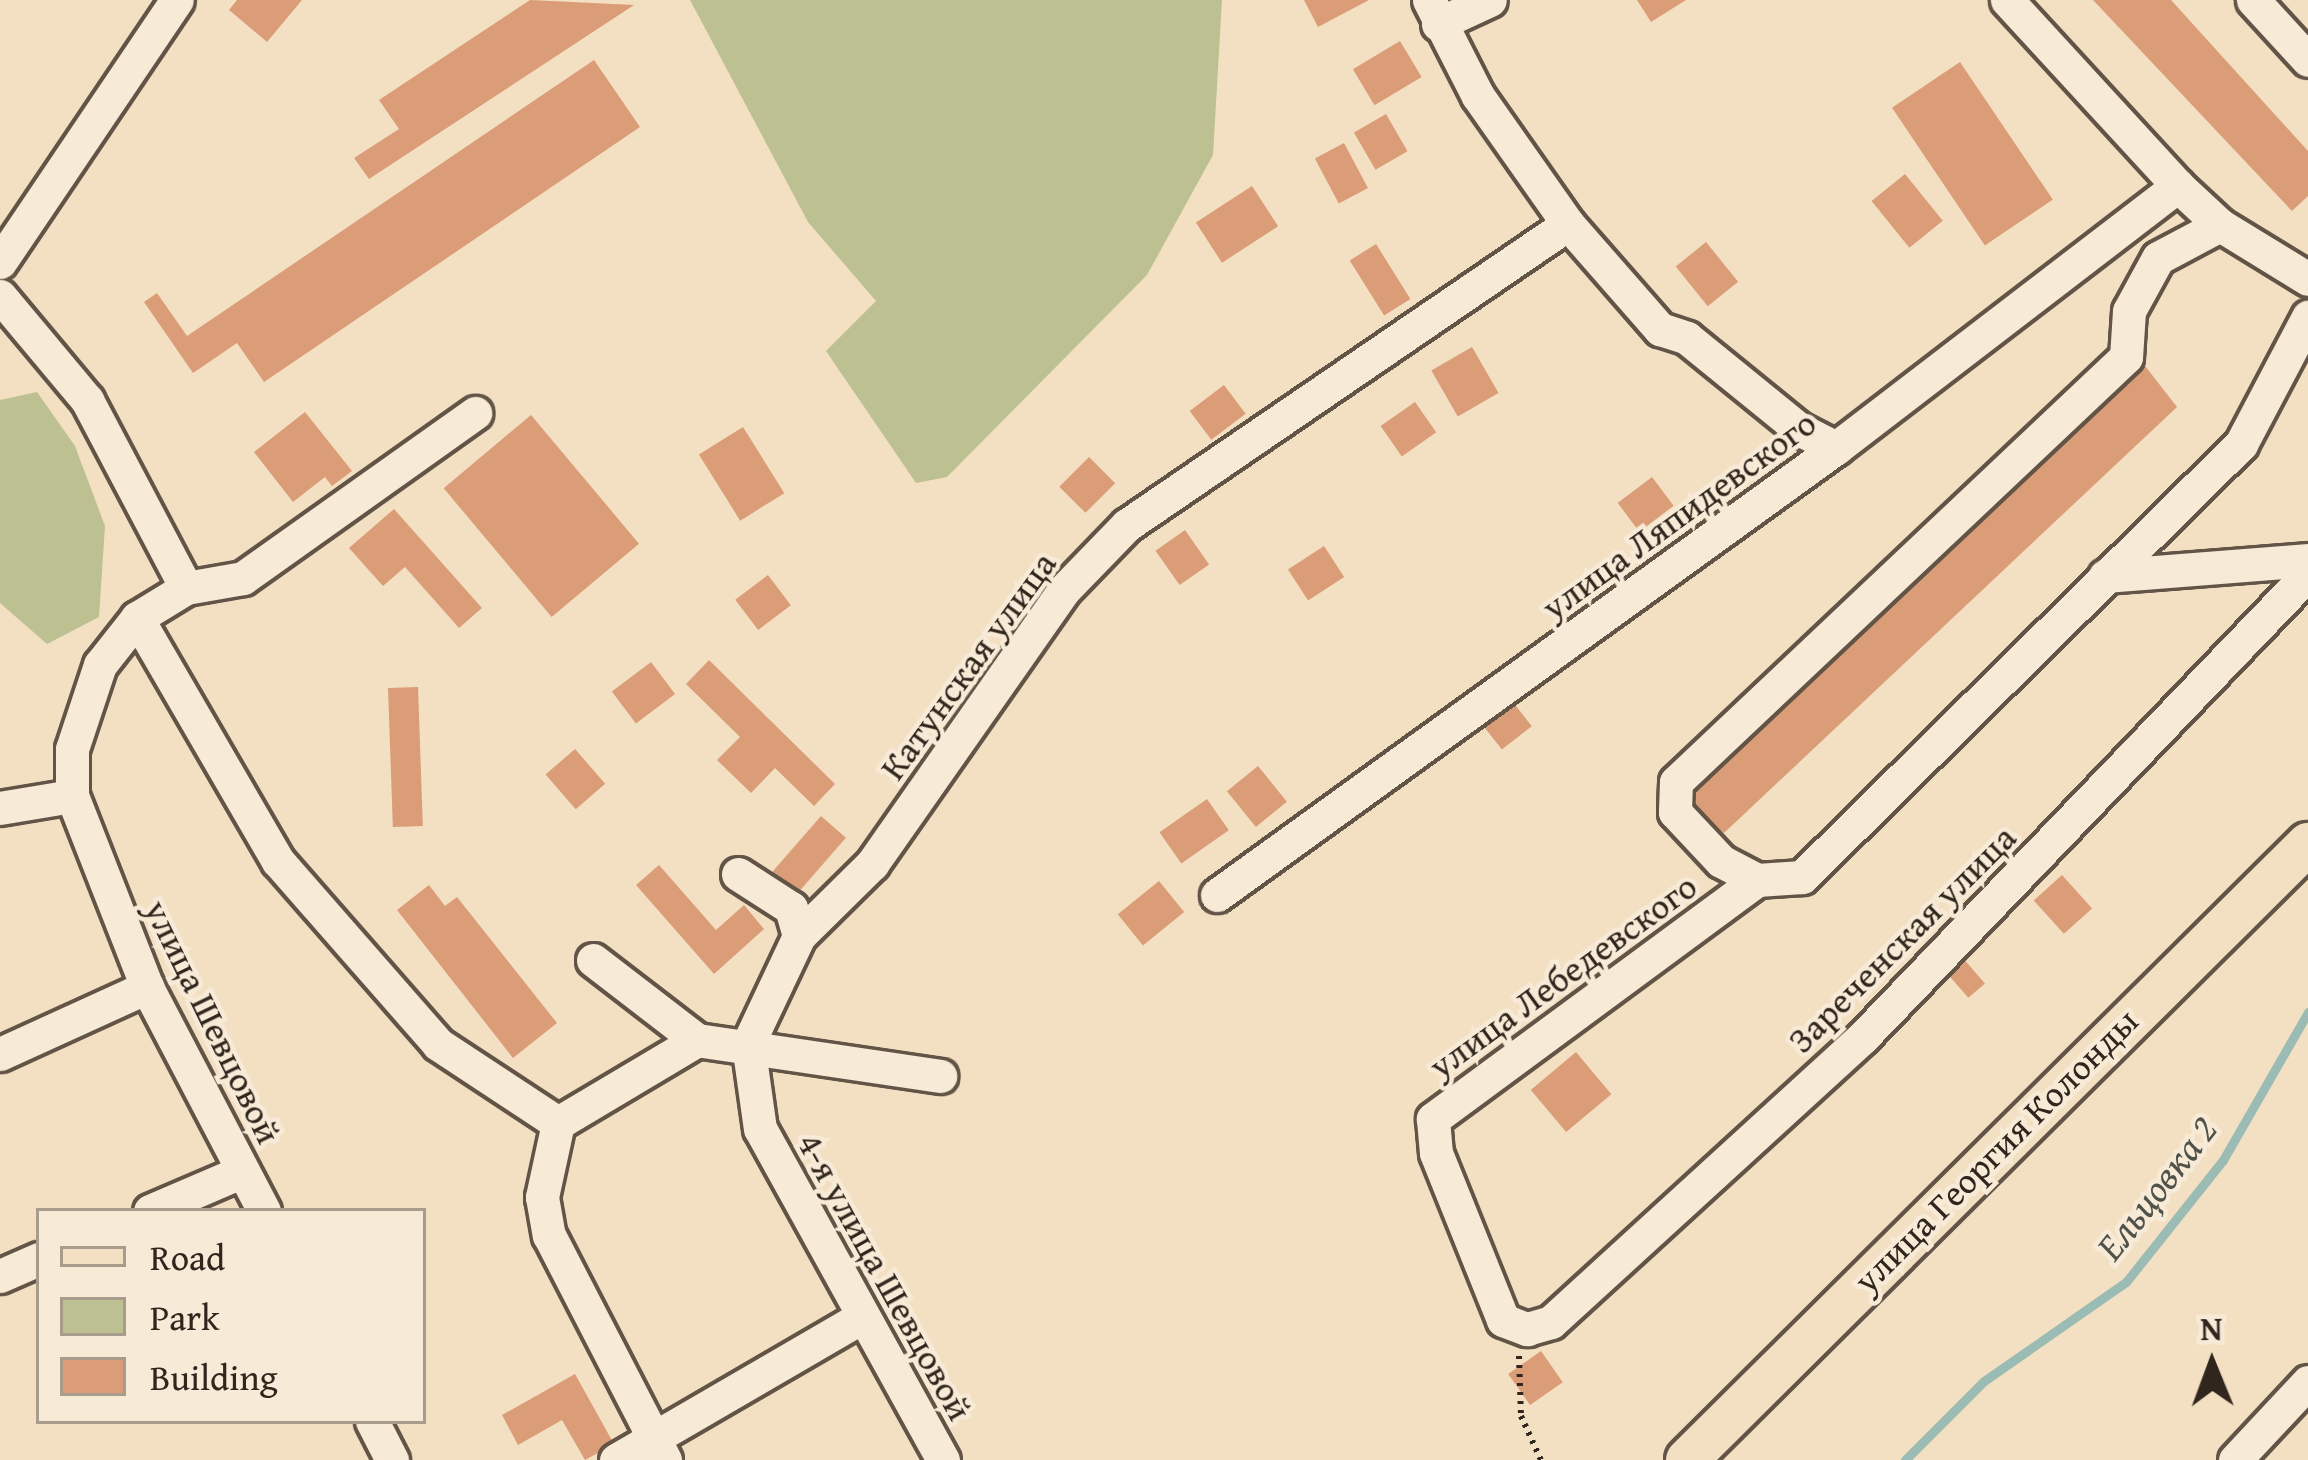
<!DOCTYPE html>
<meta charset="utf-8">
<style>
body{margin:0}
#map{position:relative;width:2308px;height:1460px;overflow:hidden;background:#f3dfc2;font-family:"Gentium Book Plus",serif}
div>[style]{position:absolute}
.green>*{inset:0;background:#bdc192}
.stream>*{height:9px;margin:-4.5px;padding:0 4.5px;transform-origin:4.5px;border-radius:4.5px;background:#9bbcb5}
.building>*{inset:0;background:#db9d78;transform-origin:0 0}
.path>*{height:6px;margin-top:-3px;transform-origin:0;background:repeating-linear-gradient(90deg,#31261d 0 3px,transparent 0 9px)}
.roads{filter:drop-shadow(3px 0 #625446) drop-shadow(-3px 0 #625446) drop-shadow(0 3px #625446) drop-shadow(0 -3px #625446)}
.minor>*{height:33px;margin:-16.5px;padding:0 16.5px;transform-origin:16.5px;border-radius:16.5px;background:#f7ead7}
.major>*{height:42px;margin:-21px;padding:0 21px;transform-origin:21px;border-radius:21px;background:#f3dfc2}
span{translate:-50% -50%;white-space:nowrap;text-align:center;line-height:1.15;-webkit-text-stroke:9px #f7ead7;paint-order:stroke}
.street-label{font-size:36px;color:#31261d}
.water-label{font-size:39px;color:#51534b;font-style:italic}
.legend{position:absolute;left:36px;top:1208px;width:390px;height:216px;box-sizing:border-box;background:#f7ead7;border:3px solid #a89c8d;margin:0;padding:15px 21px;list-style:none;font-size:36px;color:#31261d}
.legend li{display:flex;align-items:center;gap:24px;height:60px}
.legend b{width:60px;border:3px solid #a89c8d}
.north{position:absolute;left:2152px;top:1304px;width:120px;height:120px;-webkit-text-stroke:9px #f7ead7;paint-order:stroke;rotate:359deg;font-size:33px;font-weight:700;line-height:48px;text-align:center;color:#31261d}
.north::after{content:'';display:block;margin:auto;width:42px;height:54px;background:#31261d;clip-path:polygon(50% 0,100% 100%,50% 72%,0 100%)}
</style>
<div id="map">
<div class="green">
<i style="clip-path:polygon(690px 0,1222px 0,1213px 155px,1147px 275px,947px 477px,916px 483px,826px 351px,876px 301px,808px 222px)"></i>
<i style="clip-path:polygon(37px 392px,75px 446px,105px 526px,99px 617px,47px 644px,0 603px,0 400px)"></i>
</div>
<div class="stream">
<i style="left:1905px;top:1460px;width:112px;rotate:-45deg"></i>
<i style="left:1984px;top:1381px;width:173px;rotate:-34.9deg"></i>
<i style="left:2126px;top:1282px;width:156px;rotate:-51.5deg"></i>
<i style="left:2223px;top:1160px;width:171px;rotate:-60.1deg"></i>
</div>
<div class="building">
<i style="clip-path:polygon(237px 0,302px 0,267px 42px,229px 10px)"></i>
<i style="clip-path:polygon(530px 0,634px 5px,369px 179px,354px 158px,399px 129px,379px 100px)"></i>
<i style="clip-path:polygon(1304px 0,1369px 0,1318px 27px)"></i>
<i style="clip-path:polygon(1637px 0,1686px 0,1651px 22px)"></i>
<i style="clip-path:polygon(2093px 0,2171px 0,2308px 151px,2308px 196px,2292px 211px)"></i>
<i style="left:1400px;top:41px;width:42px;height:55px;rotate:59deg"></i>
<i style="clip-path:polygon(594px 60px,640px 127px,264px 382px,237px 343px,193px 373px,144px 302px,157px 293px,187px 336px)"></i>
<i style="left:1960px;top:62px;width:166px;height:82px;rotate:56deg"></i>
<i style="left:1386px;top:114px;width:43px;height:37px;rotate:60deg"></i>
<i style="left:1344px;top:143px;width:51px;height:33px;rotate:62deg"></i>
<i style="left:1905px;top:174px;width:60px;height:43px;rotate:51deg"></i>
<i style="left:1252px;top:186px;width:48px;height:67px;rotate:57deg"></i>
<i style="left:1706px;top:242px;width:51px;height:39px;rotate:51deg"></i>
<i style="left:1376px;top:244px;width:65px;height:31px;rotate:58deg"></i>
<i style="left:1472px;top:347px;width:53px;height:47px;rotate:60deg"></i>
<i style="clip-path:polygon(2142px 362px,2177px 407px,1724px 833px,1702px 818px,1682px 795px)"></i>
<i style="left:1224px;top:385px;width:36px;height:43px;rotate:53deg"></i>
<i style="left:1415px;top:402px;width:37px;height:42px;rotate:55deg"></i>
<i style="clip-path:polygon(305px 412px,352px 471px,332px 486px,325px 477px,293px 502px,254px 452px)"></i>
<i style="left:531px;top:415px;width:168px;height:114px;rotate:50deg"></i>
<i style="left:743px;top:427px;width:78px;height:52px;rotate:58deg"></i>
<i style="left:1089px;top:457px;width:37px;height:42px;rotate:45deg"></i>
<i style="left:1652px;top:477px;width:36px;height:43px;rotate:53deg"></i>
<i style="clip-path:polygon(394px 509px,482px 608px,459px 628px,405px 567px,383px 586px,349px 548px)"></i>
<i style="left:1185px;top:530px;width:42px;height:36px;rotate:55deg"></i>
<i style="left:1324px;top:546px;width:37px;height:43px;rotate:57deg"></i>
<i style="left:768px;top:575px;width:38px;height:41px;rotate:53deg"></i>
<i style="clip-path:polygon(709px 660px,835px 784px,814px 806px,775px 768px,751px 793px,717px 760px,740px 737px,686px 684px)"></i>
<i style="left:651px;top:662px;width:40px;height:49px;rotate:53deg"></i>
<i style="left:418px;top:687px;width:139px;height:30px;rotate:88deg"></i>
<i style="left:1509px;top:697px;width:37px;height:38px;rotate:52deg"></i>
<i style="left:575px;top:749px;width:46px;height:39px;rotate:49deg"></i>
<i style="left:1258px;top:766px;width:46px;height:40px;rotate:51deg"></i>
<i style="left:1207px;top:799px;width:38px;height:58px;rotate:55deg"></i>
<i style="left:821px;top:816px;width:33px;height:79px;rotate:41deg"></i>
<i style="clip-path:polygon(659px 865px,716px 930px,744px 905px,764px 929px,714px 974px,636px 885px)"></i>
<i style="left:2062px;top:875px;width:45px;height:38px;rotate:48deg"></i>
<i style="left:1159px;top:881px;width:40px;height:53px;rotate:51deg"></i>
<i style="clip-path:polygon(429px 885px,445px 906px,457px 897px,557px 1023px,513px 1058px,397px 910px)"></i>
<i style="left:1962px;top:957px;width:35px;height:22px;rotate:49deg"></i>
<i style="left:1576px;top:1052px;width:55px;height:59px;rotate:50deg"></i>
<i style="left:1541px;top:1351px;width:38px;height:40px;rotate:55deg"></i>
<i style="clip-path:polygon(575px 1374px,614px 1444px,585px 1460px,562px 1420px,518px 1445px,502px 1415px)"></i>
</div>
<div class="path">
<i style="left:1519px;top:1356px;width:60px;rotate:88.1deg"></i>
<i style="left:1521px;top:1416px;width:48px;rotate:65.6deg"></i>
</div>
<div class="roads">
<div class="minor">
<i style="left:1429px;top:0;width:108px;rotate:63deg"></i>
<i style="left:1478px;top:96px;width:156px;rotate:54.9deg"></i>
<i style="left:1568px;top:224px;width:140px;rotate:48.8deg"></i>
<i style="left:1660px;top:329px;width:28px;rotate:18deg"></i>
<i style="left:1687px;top:338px;width:144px;rotate:39.1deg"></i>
<i style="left:1799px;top:429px;width:42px;rotate:27.2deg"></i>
<i style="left:2007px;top:0;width:253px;rotate:47.4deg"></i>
<i style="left:2178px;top:186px;width:57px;rotate:42.9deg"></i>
<i style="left:2220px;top:225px;width:103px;rotate:31.5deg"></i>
<i style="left:2253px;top:0;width:81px;rotate:47.5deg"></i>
<i style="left:1438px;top:24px;width:57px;rotate:-24.8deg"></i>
<i style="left:2220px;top:225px;width:70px;rotate:152deg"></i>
<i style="left:2158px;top:258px;width:60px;rotate:118.7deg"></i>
<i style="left:2129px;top:311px;width:46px;rotate:93.7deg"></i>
<i style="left:2126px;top:357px;width:619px;rotate:136.64deg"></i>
<i style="left:1676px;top:782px;width:30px;rotate:92deg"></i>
<i style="left:1675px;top:812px;width:67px;rotate:46.8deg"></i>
<i style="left:1721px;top:861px;width:41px;rotate:27.8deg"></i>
<i style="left:1757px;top:880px;width:45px;rotate:-3.8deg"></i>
<i style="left:1802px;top:877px;width:617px;rotate:-44.61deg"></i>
<i style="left:2241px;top:444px;width:144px;rotate:-62.2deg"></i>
<i style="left:0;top:262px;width:316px;rotate:-56deg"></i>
<i style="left:0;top:296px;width:136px;rotate:50.1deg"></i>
<i style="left:87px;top:400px;width:212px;rotate:62.2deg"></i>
<i style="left:2105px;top:576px;width:204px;rotate:-4.5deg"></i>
<i style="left:137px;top:618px;width:281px;rotate:59.9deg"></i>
<i style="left:278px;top:861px;width:243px;rotate:48.8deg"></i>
<i style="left:438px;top:1044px;width:144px;rotate:33.4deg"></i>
<i style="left:0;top:808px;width:73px;rotate:-9.5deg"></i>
<i style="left:738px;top:874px;width:63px;rotate:32.7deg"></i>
<i style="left:791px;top:908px;width:29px;rotate:74deg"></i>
<i style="left:1757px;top:880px;width:403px;rotate:143.6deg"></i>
<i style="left:1433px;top:1119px;width:34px;rotate:85deg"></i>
<i style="left:1436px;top:1153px;width:180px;rotate:68.1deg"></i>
<i style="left:1503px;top:1320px;width:26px;rotate:21deg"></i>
<i style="left:1527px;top:1329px;width:25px;rotate:-16deg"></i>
<i style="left:1551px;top:1322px;width:423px;rotate:-42.4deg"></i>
<i style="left:1863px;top:1037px;width:642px;rotate:-46.14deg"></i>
<i style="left:1217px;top:895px;width:764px;rotate:-35.83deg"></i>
<i style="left:1836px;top:448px;width:431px;rotate:-37.5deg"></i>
<i style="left:593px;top:960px;width:131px;rotate:37.6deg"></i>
<i style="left:0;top:1054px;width:162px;rotate:-24.5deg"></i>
<i style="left:558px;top:1123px;width:162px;rotate:-30.8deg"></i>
<i style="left:697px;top:1040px;width:246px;rotate:8.4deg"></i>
<i style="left:558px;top:1123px;width:76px;rotate:102.2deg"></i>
<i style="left:542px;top:1197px;width:39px;rotate:80deg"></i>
<i style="left:549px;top:1235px;width:253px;rotate:62.7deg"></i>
<i style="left:150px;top:1211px;width:101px;rotate:-23.3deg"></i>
<i style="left:264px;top:1211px;width:253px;rotate:-117.6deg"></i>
<i style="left:147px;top:987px;width:205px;rotate:-111.4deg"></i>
<i style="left:72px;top:796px;width:47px;rotate:-90deg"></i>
<i style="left:72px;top:749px;width:89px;rotate:-71.6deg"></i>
<i style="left:100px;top:665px;width:60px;rotate:-51.8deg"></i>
<i style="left:137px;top:618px;width:57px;rotate:-31.5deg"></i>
<i style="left:186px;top:588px;width:58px;rotate:-10deg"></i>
<i style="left:243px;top:578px;width:285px;rotate:-35.4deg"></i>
<i style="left:0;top:1276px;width:43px;rotate:-23.6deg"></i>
<i style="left:372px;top:1421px;width:44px;rotate:62.9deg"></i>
<i style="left:616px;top:1460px;width:282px;rotate:-30.2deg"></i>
<i style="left:943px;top:1460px;width:378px;rotate:-118.9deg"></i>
<i style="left:760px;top:1129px;width:86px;rotate:-98deg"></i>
<i style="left:748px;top:1044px;width:119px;rotate:-64.7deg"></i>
<i style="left:799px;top:936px;width:103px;rotate:-44.6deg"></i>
<i style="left:872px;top:864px;width:333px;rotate:-55deg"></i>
<i style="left:1063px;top:591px;width:92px;rotate:-45.9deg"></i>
<i style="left:1127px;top:525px;width:534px;rotate:-34.32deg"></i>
<i style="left:2235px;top:1460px;width:107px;rotate:-46.9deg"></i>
</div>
<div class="major">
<i style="left:1687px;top:1460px;width:875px;rotate:-44.77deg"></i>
</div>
</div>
<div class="street-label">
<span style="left:1678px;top:514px;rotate:-36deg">улица Ляпидевского</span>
<span style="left:967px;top:665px;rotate:-54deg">Катунская улица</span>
<span style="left:1901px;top:938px;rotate:-45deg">Зареченская улица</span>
<span style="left:1562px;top:975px;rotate:-36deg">улица Лебедевского</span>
<span style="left:214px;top:1021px;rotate:64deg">улица Шевцовой</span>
<span style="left:1995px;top:1150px;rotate:-45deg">улица Георгия Колонды</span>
<span style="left:886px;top:1276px;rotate:61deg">4-я улица Шевцовой</span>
</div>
<div class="water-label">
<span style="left:2156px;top:1188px;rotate:-52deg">Ельцовка 2</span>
</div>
<ul class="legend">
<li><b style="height:15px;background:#f3dfc2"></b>Road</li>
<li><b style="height:33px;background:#bdc192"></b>Park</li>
<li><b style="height:33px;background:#db9d78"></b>Building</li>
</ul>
<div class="north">N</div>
</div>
